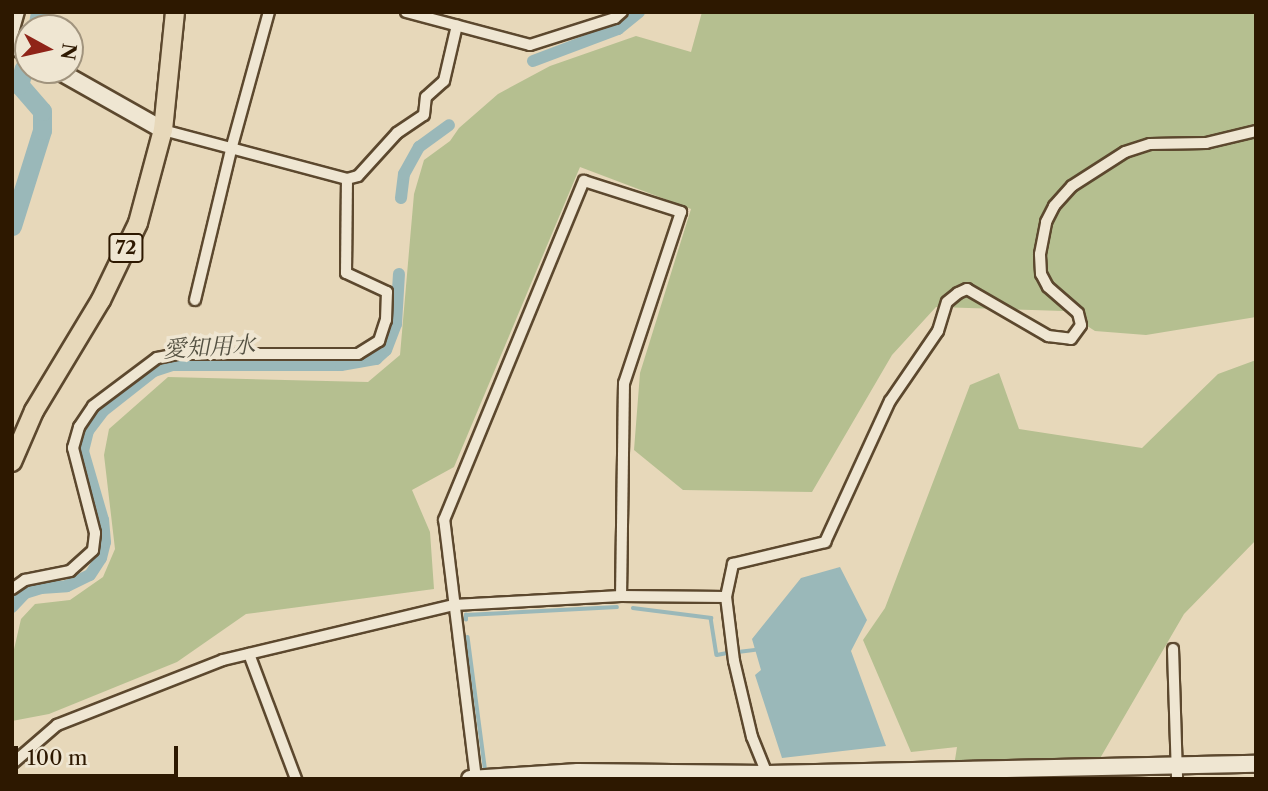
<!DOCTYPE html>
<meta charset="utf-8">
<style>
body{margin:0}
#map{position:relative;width:1268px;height:791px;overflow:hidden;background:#e7d8ba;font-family:"Libre Caslon Text","Noto Serif JP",serif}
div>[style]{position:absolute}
.green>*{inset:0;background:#b5bf90}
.water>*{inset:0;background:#9ab8b9}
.stream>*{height:3.5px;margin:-1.75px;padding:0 1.75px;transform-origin:1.75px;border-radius:1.75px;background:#9ab8b9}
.canal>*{height:12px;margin:-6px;padding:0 6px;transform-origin:6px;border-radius:6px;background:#9ab8b9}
.river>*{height:19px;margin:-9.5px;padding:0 9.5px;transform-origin:9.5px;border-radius:9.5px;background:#9ab8b9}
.roads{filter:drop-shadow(2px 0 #5c482e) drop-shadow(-2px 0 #5c482e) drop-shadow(0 2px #5c482e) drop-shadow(0 -2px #5c482e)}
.street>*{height:10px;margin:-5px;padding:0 5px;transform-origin:5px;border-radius:5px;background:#efe6d2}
.secondary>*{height:16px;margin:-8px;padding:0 8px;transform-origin:8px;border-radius:8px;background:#efe6d2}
.primary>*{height:18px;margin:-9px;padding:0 9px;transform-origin:9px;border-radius:9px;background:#e7d8ba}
span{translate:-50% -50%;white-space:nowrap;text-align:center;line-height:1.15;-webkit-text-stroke:7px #efe6d2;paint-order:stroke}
.shield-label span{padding:2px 5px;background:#efe6d2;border:2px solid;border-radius:5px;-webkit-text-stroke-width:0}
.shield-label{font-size:19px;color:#2d1800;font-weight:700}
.water-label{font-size:23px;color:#535041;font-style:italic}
.frame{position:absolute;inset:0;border:14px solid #2d1800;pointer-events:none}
.north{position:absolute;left:14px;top:14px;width:70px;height:70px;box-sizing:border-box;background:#efe6d2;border:2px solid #a1947e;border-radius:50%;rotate:98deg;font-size:19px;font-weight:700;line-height:28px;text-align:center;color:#2d1800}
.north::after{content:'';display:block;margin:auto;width:24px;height:32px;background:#8f2418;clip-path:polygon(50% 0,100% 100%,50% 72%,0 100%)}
.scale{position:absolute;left:14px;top:746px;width:164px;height:32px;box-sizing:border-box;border:4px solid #2d1800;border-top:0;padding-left:9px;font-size:21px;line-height:24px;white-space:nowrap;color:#2d1800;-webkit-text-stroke:5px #efe6d2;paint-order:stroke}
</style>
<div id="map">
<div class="green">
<i style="clip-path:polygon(702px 12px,1256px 12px,1256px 317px,1146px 335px,1095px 331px,1064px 311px,936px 307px,892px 355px,812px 492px,683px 490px,634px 450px,640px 373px,691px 209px,580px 167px,454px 467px,412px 490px,430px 532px,434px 589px,246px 614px,177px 662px,49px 714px,12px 721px,12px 658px,21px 619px,35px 604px,70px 600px,103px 577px,115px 549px,104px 455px,109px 429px,168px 377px,368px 382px,400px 355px,414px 194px,424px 160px,450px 141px,459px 128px,498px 94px,550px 66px,636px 36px,691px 52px)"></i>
<i style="clip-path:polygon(1256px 360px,1256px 540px,1184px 614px,1088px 779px,952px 779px,957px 747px,911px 752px,863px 640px,885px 608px,970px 385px,999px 373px,1019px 429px,1142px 448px,1218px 374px)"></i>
</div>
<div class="water">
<i style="clip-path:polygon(840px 567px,867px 620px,851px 651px,886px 746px,782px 758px,755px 675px,761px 670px,752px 639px,801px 578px)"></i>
</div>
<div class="stream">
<i style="left:633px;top:608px;width:79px;rotate:7.3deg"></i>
<i style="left:711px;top:618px;width:37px;rotate:81deg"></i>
<i style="left:717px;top:655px;width:10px;rotate:-11deg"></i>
<i style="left:466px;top:620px;width:5px;rotate:-90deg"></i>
<i style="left:466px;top:615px;width:151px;rotate:-3deg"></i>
<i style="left:468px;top:637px;width:131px;rotate:82.5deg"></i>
<i style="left:738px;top:652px;width:17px;rotate:-7deg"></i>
</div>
<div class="canal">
<i style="left:533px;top:61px;width:91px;rotate:-20.6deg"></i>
<i style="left:618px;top:29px;width:27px;rotate:-39deg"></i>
<i style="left:401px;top:198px;width:24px;rotate:-83deg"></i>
<i style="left:404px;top:174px;width:31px;rotate:-61deg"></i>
<i style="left:419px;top:147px;width:37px;rotate:-36deg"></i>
<i style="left:12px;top:607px;width:19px;rotate:-47deg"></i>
<i style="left:25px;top:593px;width:17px;rotate:-17deg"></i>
<i style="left:41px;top:588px;width:26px;rotate:-4deg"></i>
<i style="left:67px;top:586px;width:25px;rotate:-26deg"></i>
<i style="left:90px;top:575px;width:20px;rotate:-57deg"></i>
<i style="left:101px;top:558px;width:16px;rotate:-76deg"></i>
<i style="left:105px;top:542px;width:22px;rotate:-95deg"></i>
<i style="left:103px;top:520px;width:72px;rotate:-106.2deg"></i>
<i style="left:83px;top:451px;width:21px;rotate:-76deg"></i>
<i style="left:88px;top:431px;width:25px;rotate:-53deg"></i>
<i style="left:103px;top:411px;width:65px;rotate:-38.1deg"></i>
<i style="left:154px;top:371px;width:20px;rotate:-18deg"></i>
<i style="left:173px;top:365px;width:168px"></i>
<i style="left:341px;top:365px;width:36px;rotate:-10deg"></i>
<i style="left:376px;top:359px;width:13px;rotate:-42deg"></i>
<i style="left:386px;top:350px;width:28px;rotate:-69deg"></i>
<i style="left:396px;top:324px;width:50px;rotate:-86.6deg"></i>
</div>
<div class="river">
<i style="left:37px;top:28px;width:16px;rotate:-79deg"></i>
<i style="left:12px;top:226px;width:101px;rotate:-72.6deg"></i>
<i style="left:42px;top:130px;width:19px;rotate:-90deg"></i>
<i style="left:42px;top:111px;width:35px;rotate:-131deg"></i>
<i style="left:19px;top:85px;width:18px;rotate:-74deg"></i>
</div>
<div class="roads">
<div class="street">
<i style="left:406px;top:12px;width:128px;rotate:14.9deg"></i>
<i style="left:530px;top:45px;width:89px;rotate:-17.6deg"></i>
<i style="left:615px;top:18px;width:9px;rotate:-41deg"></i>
<i style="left:12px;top:36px;width:25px;rotate:-74deg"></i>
<i style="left:163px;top:130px;width:190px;rotate:14.9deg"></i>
<i style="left:347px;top:179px;width:11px;rotate:-15deg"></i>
<i style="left:358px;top:176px;width:58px;rotate:-47.8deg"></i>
<i style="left:397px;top:133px;width:32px;rotate:-34deg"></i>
<i style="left:424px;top:115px;width:18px;rotate:-84deg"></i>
<i style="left:426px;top:97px;width:24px;rotate:-42deg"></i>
<i style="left:444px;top:81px;width:57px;rotate:-76.9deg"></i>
<i style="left:195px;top:300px;width:158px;rotate:-76.5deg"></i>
<i style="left:232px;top:146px;width:139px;rotate:-74.6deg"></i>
<i style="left:12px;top:589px;width:16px;rotate:-35deg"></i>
<i style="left:25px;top:580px;width:46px;rotate:-11.3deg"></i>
<i style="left:70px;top:571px;width:31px;rotate:-42deg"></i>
<i style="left:93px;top:550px;width:17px;rotate:-83deg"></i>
<i style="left:95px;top:533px;width:88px;rotate:-104.5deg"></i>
<i style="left:73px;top:448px;width:22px;rotate:-74deg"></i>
<i style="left:79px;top:427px;width:25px;rotate:-56deg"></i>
<i style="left:93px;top:406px;width:80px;rotate:-36.9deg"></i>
<i style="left:157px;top:358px;width:20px;rotate:-11deg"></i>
<i style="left:177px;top:354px;width:181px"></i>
<i style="left:358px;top:354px;width:25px;rotate:-32deg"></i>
<i style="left:379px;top:341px;width:22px;rotate:-72deg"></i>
<i style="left:386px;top:320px;width:28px;rotate:-88deg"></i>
<i style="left:387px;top:292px;width:45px;rotate:-155.1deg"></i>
<i style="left:346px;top:273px;width:94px;rotate:-89.4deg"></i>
<i style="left:1173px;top:649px;width:130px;rotate:88.2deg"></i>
<i style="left:249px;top:654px;width:134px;rotate:69.4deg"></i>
<i style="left:12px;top:764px;width:60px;rotate:-40.9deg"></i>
<i style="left:57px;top:725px;width:178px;rotate:-21.4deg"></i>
<i style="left:223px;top:660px;width:237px;rotate:-13.4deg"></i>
<i style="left:454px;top:605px;width:167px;rotate:-3.1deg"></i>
<i style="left:621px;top:596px;width:105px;rotate:0.5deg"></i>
<i style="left:767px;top:774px;width:40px;rotate:-112deg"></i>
<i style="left:752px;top:737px;width:78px;rotate:-103.3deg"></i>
<i style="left:734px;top:661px;width:64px;rotate:-97.1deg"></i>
<i style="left:726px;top:597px;width:34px;rotate:-78deg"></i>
<i style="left:733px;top:564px;width:95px;rotate:-13.4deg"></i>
<i style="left:825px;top:542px;width:155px;rotate:-65.3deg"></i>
<i style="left:890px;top:401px;width:85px;rotate:-55.6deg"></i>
<i style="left:938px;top:331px;width:30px;rotate:-73deg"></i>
<i style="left:947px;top:302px;width:14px;rotate:-39deg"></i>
<i style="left:958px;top:293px;width:10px;rotate:-24deg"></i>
<i style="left:967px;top:289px;width:94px;rotate:30.1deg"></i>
<i style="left:1048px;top:336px;width:23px;rotate:7deg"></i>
<i style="left:1071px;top:339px;width:17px;rotate:-54deg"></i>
<i style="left:1081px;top:325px;width:12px;rotate:-104deg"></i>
<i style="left:1078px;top:313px;width:40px;rotate:-139deg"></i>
<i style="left:1048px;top:287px;width:15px;rotate:-118deg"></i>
<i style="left:1041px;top:274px;width:20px;rotate:-93deg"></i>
<i style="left:1040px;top:254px;width:33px;rotate:-79deg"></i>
<i style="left:1046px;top:222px;width:18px;rotate:-63deg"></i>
<i style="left:1054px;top:206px;width:27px;rotate:-48deg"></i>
<i style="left:1072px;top:186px;width:63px;rotate:-32.7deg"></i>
<i style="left:1125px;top:152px;width:26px;rotate:-18deg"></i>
<i style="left:1150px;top:144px;width:56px;rotate:-1deg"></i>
<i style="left:1206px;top:143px;width:51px;rotate:-13.5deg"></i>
<i style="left:476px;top:779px;width:261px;rotate:-97deg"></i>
<i style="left:444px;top:520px;width:367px;rotate:-67.6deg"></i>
<i style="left:584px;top:181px;width:102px;rotate:17.7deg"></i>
<i style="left:681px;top:212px;width:180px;rotate:108.4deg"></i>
<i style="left:624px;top:383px;width:213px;rotate:90.8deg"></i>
</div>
<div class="secondary">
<i style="left:12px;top:45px;width:18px;rotate:27deg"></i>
<i style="left:57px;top:70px;width:122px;rotate:29.5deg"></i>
<i style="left:470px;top:779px;width:108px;rotate:-3.7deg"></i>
<i style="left:578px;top:772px;width:189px;rotate:0.6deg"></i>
<i style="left:767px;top:774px;width:489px;rotate:-1.2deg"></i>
</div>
<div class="primary">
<i style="left:12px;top:462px;width:56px;rotate:-66.7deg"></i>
<i style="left:34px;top:411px;width:130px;rotate:-58.9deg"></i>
<i style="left:101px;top:300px;width:85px;rotate:-64.3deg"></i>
<i style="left:138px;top:223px;width:96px;rotate:-75deg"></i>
<i style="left:163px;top:130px;width:119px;rotate:-84.2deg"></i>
</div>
</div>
<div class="shield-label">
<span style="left:126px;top:248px">72</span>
</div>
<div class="water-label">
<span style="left:209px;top:347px;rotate:-3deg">愛知用水</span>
</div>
<div class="frame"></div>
<div class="north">N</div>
<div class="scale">100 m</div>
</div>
